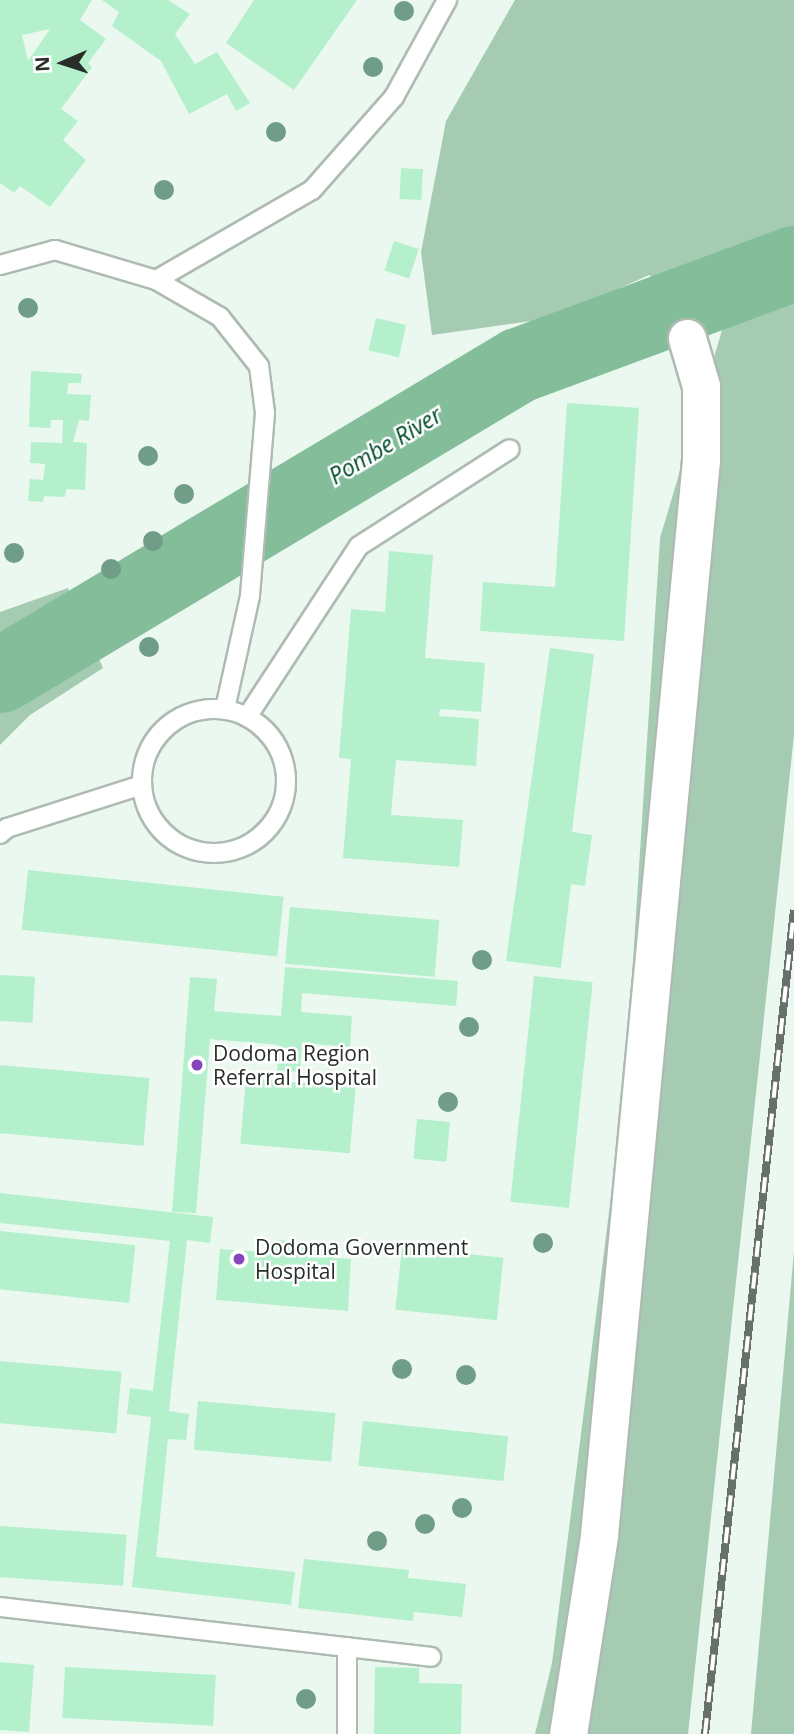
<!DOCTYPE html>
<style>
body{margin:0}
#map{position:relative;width:794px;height:1734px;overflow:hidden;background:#ebf8f0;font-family:"Open Sans",sans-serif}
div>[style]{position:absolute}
.green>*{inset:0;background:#a5ccb3}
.river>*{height:75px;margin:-37.5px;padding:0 37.5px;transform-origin:37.5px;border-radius:37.5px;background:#83bd9a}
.building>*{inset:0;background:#b4f0cb;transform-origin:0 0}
.roads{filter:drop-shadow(2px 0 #aebbb3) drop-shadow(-2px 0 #aebbb3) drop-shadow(0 2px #aebbb3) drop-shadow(0 -2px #aebbb3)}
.lane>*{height:18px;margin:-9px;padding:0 9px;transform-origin:9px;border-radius:9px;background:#fff}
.lane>.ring{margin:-9px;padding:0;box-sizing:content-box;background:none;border:18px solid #fff;border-radius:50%}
.street>*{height:37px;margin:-18.5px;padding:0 18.5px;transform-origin:18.5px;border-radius:18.5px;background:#fff}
.rail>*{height:8px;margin-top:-4px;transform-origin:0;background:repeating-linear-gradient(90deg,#fff 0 16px,#68706b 0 32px);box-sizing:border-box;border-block:2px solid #68706b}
.trees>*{width:20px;height:20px;margin:-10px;border-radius:50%;background:#709d88}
.dots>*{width:19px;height:19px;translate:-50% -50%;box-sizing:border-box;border:4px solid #fff;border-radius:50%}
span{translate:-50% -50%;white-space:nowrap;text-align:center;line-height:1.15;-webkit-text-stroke:5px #fff;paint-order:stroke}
.poi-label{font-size:21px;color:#292e2b}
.left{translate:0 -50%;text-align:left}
.water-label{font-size:23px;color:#004b2b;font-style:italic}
.north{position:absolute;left:28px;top:28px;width:70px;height:70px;-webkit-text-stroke:5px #fff;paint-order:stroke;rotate:267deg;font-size:19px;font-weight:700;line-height:28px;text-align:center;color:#292e2b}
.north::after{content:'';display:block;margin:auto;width:24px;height:32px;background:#292e2b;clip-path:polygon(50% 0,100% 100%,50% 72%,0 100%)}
</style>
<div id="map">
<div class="green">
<i style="clip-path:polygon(515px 0,794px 0,794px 735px,688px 1734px,535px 1734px,552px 1663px,625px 1086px,660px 538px,723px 327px,649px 275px,553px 318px,432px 335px,421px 252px,446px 121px)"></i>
<i style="clip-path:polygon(68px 588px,103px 668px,30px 715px,0 745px,0 612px)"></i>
<i style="clip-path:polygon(794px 1251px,794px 1734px,751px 1734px)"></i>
</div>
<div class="river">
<i style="left:0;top:675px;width:604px;rotate:-30.9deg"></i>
<i style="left:518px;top:365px;width:294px;rotate:-20.3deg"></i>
</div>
<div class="building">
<i style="clip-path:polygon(evenodd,0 0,92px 0,80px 20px,106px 39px,88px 63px,92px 67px,61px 109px,78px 121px,63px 140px,86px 160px,50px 207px,20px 186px,14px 193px,0 183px,0 0,50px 29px,28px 61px,22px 35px,50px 29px)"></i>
<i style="clip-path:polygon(102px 0,168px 0,190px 14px,175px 34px,195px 64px,217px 52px,250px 103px,236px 111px,227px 94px,189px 114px,161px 61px,112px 26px,119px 12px)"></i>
<i style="clip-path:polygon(254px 0,357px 0,294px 90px,226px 43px)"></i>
<i style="left:401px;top:168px;width:22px;height:31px;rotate:3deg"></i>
<i style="left:394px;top:241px;width:26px;height:31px;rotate:18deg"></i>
<i style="left:376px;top:318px;width:31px;height:33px;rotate:13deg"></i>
<i style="clip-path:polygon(31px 371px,82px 374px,81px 383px,68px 383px,67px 394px,91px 395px,89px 421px,79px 420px,73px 442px,87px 443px,85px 490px,66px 489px,65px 497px,44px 496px,43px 502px,28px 501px,30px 479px,43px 480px,45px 464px,30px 463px,31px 442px,62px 443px,63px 420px,51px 420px,50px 428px,29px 427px)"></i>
<i style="clip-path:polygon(567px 403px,639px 408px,624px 641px,480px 631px,483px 582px,555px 587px)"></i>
<i style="clip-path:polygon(389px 551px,433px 555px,425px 658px,485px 663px,481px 712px,440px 709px,439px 716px,479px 719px,476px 766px,396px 760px,391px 815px,463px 820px,459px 867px,343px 858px,351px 759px,339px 758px,351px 609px,385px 612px)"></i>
<i style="clip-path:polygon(550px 648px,594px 654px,572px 832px,592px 835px,585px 886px,571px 884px,561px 968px,506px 961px)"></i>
<i style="left:28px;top:870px;width:257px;height:60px;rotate:6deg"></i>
<i style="left:290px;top:907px;width:150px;height:57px;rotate:5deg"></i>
<i style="clip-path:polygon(285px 967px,458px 981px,456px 1006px,302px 993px,301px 1012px,352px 1016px,350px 1047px,302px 1043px,300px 1072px,277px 1071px,279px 1045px,210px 1039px,196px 1213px,172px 1212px,190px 977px,217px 979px,214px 1011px,281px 1016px)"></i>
<i style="left:0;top:975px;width:35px;height:46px;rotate:3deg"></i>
<i style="left:534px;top:976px;width:59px;height:227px;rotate:6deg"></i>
<i style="left:0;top:1065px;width:150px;height:68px;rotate:5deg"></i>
<i style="left:246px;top:1078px;width:110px;height:66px;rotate:5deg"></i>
<i style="left:417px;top:1119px;width:33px;height:40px;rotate:5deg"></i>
<i style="clip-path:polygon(0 1193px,213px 1217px,210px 1243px,187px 1240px,169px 1411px,189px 1414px,186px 1440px,168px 1439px,156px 1557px,295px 1572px,291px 1605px,132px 1587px,151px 1417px,127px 1414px,130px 1388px,153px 1391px,170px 1241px,0 1223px)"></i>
<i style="left:0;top:1231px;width:136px;height:58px;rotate:6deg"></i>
<i style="clip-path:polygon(276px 1240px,335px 1244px,334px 1258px,351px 1259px,348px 1311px,216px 1300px,220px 1249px,275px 1253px)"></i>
<i style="left:402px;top:1247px;width:102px;height:63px;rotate:6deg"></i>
<i style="left:0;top:1361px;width:122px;height:62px;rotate:5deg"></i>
<i style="left:198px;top:1401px;width:138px;height:49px;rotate:5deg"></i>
<i style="left:363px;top:1421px;width:146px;height:45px;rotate:6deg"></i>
<i style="left:0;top:1526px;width:127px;height:51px;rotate:4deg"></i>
<i style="clip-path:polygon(304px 1559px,409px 1570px,408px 1578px,466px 1584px,462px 1617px,414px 1612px,413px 1621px,298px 1608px)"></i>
<i style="clip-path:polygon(0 1662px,34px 1665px,29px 1732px,0 1730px)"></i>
<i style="left:65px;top:1667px;width:151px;height:51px;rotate:3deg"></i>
<i style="clip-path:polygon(375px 1667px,419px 1668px,419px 1683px,462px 1684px,461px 1734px,374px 1734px)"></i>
</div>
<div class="roads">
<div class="lane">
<i style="left:0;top:265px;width:57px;rotate:-15.3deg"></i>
<i style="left:55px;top:250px;width:105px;rotate:16.5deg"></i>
<i style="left:156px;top:280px;width:74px;rotate:30deg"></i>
<i style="left:220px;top:317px;width:63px;rotate:51.5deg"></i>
<i style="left:259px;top:366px;width:47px;rotate:82.7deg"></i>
<i style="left:265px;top:413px;width:184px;rotate:94.7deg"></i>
<i style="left:250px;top:596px;width:116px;rotate:102.5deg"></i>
<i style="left:156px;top:280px;width:180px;rotate:-30deg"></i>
<i style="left:312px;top:190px;width:124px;rotate:-48.6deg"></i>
<i style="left:394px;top:97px;width:111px;rotate:-61.3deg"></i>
<i class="ring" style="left:142px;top:709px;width:126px;height:126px"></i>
<i style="left:247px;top:717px;width:204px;rotate:-56.8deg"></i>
<i style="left:359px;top:546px;width:179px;rotate:-32.7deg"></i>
<i style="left:0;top:834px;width:9px;rotate:-41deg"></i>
<i style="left:7px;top:828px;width:142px;rotate:-17.7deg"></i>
<i style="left:0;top:1607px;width:434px;rotate:6.6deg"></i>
<i style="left:347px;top:1647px;width:87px;rotate:90deg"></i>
</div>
<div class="street">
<i style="left:568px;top:1734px;width:201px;rotate:-81.1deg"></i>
<i style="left:599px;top:1535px;width:1080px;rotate:-84.58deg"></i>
<i style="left:701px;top:460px;width:74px;rotate:-90deg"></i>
<i style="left:701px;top:386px;width:50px;rotate:-106.3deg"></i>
</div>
</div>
<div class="rail">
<i style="left:705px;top:1734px;width:829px;rotate:-83.84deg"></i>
</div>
<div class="trees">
<i style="left:404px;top:11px"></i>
<i style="left:373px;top:67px"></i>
<i style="left:276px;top:132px"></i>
<i style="left:164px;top:190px"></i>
<i style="left:28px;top:308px"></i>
<i style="left:148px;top:456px"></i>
<i style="left:184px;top:494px"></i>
<i style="left:153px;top:541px"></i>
<i style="left:14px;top:553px"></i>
<i style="left:111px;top:569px"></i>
<i style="left:149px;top:647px"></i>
<i style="left:482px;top:960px"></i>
<i style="left:469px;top:1027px"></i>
<i style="left:448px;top:1102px"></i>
<i style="left:543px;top:1243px"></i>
<i style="left:402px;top:1369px"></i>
<i style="left:466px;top:1375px"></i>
<i style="left:462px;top:1508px"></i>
<i style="left:425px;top:1524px"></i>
<i style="left:377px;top:1541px"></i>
<i style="left:306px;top:1699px"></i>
</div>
<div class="dots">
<i style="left:197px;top:1065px;background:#8846bb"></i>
<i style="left:239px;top:1259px;background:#8846bb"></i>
</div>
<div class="poi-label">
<span class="left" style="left:213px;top:1065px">Dodoma Region<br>Referral Hospital</span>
<span class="left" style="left:255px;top:1259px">Dodoma Government<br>Hospital</span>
</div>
<div class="water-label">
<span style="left:385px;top:445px;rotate:-31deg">Pombe River</span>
</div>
<div class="north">N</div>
</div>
